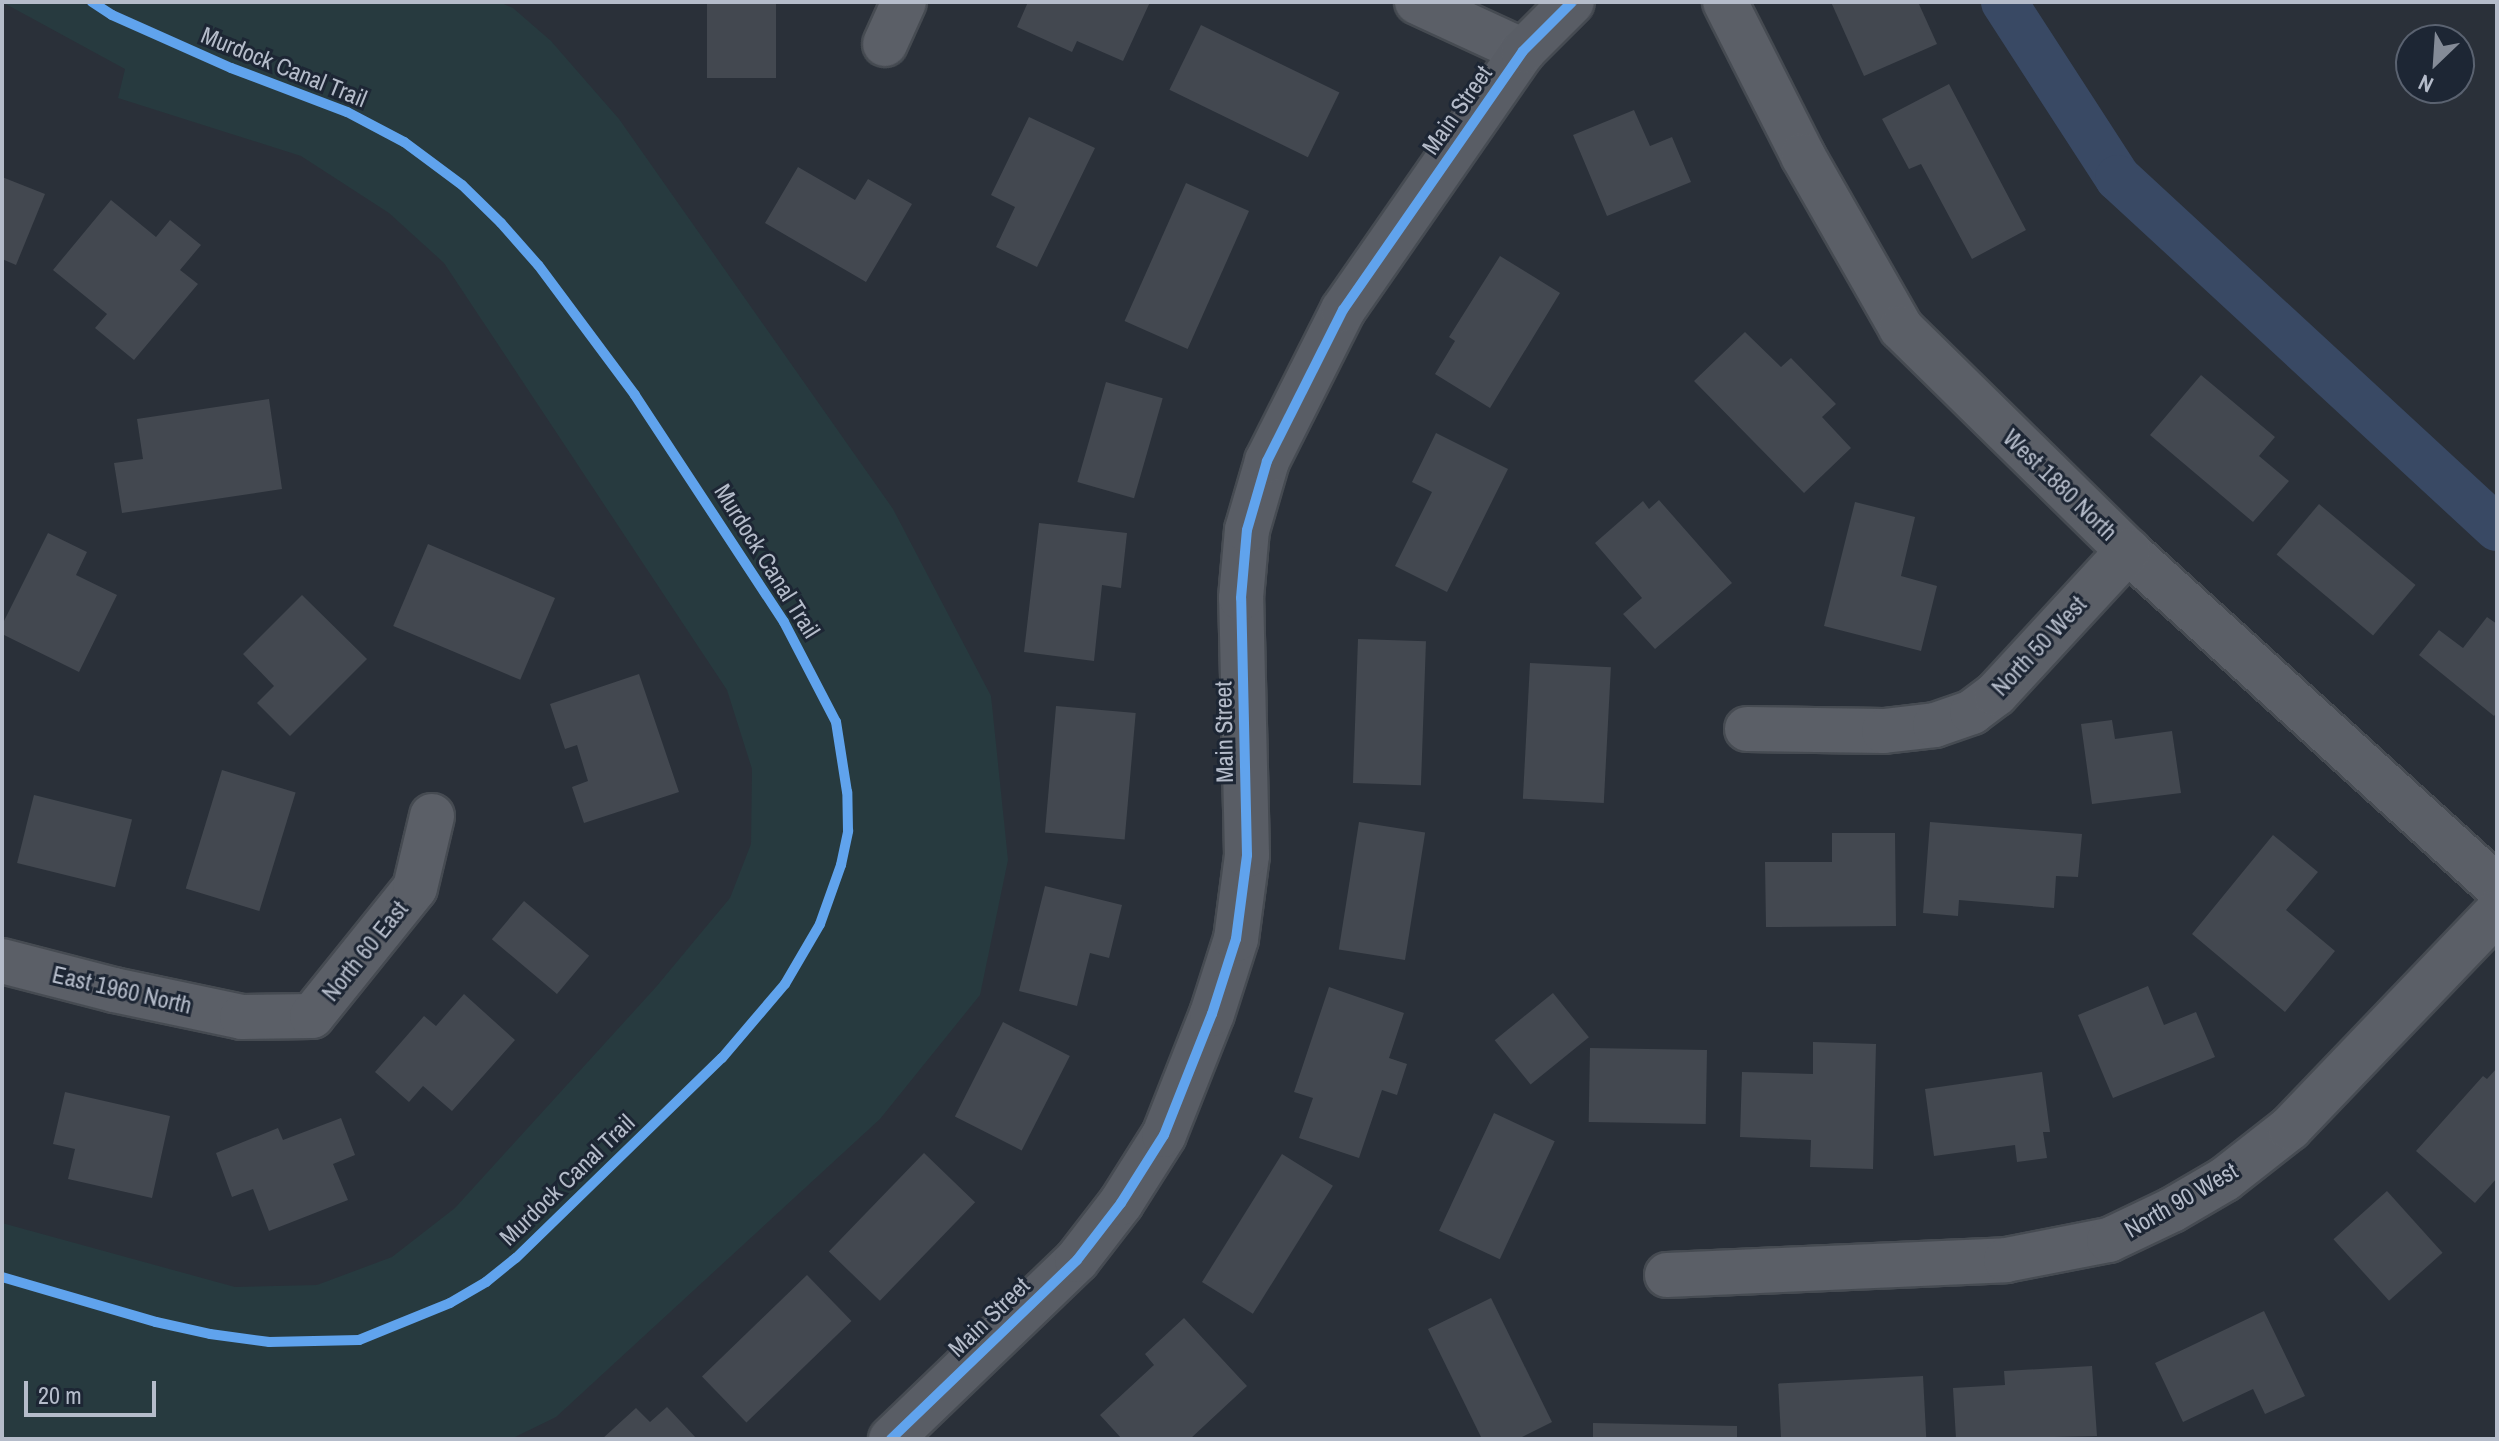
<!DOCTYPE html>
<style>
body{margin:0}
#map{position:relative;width:2499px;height:1441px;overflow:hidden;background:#2a3039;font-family:"Archivo Narrow",sans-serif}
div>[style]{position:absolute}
.green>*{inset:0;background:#273a3f}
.canal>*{height:46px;margin:-23px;padding:0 23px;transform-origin:23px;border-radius:23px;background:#394964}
.building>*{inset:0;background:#434850;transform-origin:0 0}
.roads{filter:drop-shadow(2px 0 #464b52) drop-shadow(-2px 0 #464b52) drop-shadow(0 2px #464b52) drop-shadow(0 -2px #464b52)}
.street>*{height:44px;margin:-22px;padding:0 22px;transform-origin:22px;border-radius:22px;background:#5b5f67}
.secondary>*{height:44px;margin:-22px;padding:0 22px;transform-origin:22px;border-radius:22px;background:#595d65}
.cycleway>*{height:10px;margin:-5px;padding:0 5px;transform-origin:5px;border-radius:5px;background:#60a3ed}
span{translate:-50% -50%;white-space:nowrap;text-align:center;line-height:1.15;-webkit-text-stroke:6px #1d2634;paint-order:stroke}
.street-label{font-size:24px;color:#b5bcca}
.frame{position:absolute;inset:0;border:4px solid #b5bcca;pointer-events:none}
.north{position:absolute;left:2395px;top:24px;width:80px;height:80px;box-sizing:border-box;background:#1d2634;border:2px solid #5a6270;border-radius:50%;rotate:205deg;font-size:22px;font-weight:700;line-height:32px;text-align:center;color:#b5bcca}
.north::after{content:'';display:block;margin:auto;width:28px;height:36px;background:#848b97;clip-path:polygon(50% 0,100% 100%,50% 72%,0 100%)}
.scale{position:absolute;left:24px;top:1381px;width:132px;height:36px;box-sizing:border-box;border:4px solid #b5bcca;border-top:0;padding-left:10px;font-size:24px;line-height:28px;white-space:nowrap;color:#b5bcca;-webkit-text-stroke:6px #1d2634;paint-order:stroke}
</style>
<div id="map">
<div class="green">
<i style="clip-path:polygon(2px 2px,499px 2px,513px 8px,551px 41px,619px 119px,893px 509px,991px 696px,1008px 860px,980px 995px,880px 1119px,556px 1417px,511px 1439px,2px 1439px,2px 1223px,235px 1287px,317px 1285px,392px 1257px,455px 1208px,656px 987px,730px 898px,751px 844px,752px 769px,727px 690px,444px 263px,389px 213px,301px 156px,118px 98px,125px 69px)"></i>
</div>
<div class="canal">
<i style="left:2004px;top:2px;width:210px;rotate:57.1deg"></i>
<i style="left:2118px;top:178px;width:516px;rotate:42.72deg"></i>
</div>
<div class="building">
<i style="left:707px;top:2px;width:69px;height:76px"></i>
<i style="clip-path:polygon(1028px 2px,1150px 2px,1123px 61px,1077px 41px,1072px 52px,1017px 27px)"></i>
<i style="clip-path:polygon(1831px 2px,1918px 2px,1937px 44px,1864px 76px)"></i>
<i style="left:1201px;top:25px;width:154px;height:72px;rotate:26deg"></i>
<i style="clip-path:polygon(1949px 84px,2026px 230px,1972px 259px,1921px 164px,1909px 169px,1882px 119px)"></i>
<i style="clip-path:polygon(1634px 110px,1650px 146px,1672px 137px,1691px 182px,1607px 216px,1573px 135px)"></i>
<i style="clip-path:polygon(1029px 117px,1095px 148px,1037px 267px,996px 247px,1015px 207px,991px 195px)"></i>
<i style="clip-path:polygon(798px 167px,855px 200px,868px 179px,912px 204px,866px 282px,765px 223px)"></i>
<i style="clip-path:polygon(2px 177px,45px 194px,16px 265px,2px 259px)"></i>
<i style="left:1186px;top:183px;width:69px;height:151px;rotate:24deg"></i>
<i style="clip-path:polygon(111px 200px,156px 237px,170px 220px,201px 245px,180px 270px,198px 284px,134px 360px,95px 328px,107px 314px,53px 270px)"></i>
<i style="clip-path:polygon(1500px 256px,1560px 293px,1490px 408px,1435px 374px,1455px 341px,1449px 337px)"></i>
<i style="clip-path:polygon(1745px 332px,1781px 367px,1791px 358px,1836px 404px,1822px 417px,1851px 448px,1804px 493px,1694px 381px)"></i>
<i style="clip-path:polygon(2201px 375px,2275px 437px,2259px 456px,2289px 481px,2253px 522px,2150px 435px)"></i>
<i style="left:1106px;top:382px;width:59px;height:104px;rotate:16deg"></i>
<i style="clip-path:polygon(269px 399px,282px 489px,122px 513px,114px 463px,143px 459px,137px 419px)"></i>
<i style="clip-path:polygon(1436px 433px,1508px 469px,1447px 592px,1395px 566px,1432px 492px,1412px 482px)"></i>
<i style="clip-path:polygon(1659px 500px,1732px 583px,1655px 649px,1623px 614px,1642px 598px,1595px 543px,1643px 501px,1649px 509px)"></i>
<i style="clip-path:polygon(1855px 502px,1915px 517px,1901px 576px,1937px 586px,1921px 651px,1824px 626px)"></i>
<i style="left:2319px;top:504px;width:126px;height:66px;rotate:40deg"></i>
<i style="clip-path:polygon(1039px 523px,1127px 533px,1121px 588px,1102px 585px,1094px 661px,1024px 652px)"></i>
<i style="clip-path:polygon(48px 533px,87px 552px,76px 575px,117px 595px,79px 672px,2px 634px,2px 625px)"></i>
<i style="left:428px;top:544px;width:138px;height:89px;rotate:23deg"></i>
<i style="clip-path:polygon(302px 595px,367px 659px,290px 736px,257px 703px,274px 686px,243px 654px)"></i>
<i style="clip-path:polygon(2487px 617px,2497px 624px,2497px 712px,2494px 716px,2419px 655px,2439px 630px,2463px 648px)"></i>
<i style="left:1358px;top:639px;width:68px;height:144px;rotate:2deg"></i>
<i style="left:1530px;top:663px;width:81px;height:136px;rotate:3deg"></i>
<i style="clip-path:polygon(639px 674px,679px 792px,584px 823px,572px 787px,588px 781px,577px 745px,565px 749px,550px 704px)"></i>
<i style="left:1056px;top:706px;width:80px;height:127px;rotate:5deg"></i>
<i style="clip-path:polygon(2112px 720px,2115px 739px,2172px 731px,2181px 793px,2092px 804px,2081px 724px)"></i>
<i style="left:222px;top:770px;width:77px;height:124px;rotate:17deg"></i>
<i style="left:34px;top:795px;width:101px;height:70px;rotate:14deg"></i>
<i style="left:1359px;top:822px;width:67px;height:129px;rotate:9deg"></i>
<i style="clip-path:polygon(1930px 822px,2082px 834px,2078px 877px,2056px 876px,2054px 908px,1959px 900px,1958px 916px,1923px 913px)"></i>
<i style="clip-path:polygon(1832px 833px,1895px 833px,1896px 926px,1766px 927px,1765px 862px,1832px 862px)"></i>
<i style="clip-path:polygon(2273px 835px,2318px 872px,2286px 910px,2335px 951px,2285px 1012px,2192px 934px)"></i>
<i style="clip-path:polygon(1045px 886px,1122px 905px,1109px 958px,1090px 953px,1077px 1006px,1019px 991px)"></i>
<i style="left:524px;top:901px;width:85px;height:50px;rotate:40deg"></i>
<i style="clip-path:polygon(2148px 986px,2164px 1025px,2196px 1012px,2215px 1057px,2113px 1098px,2078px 1015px)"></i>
<i style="clip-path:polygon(1329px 987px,1404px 1013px,1389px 1058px,1407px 1064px,1397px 1095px,1382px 1090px,1359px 1158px,1299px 1138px,1313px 1098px,1294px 1092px)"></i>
<i style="left:1553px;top:993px;width:57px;height:75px;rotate:51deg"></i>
<i style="clip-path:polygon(464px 994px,515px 1040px,452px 1111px,423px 1086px,409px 1102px,375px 1072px,424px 1016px,436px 1026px)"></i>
<i style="left:1003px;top:1022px;width:75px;height:106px;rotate:27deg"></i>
<i style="clip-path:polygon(1813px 1042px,1876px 1044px,1873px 1169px,1810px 1167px,1811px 1140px,1740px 1137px,1742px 1072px,1813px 1074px)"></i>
<i style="left:1590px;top:1048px;width:117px;height:74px;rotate:1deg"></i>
<i style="clip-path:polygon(2497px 1068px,2497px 1178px,2475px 1203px,2416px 1151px,2483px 1076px,2487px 1079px)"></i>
<i style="clip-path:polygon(2042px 1072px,2050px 1132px,2043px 1132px,2047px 1158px,2017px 1162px,2015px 1145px,1934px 1156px,1925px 1089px)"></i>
<i style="clip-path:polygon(65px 1092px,170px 1116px,152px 1198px,68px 1179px,75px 1149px,53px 1144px)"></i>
<i style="left:1494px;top:1113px;width:67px;height:130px;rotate:25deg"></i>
<i style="clip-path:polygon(341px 1118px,355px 1155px,333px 1164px,348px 1200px,269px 1231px,253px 1189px,232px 1197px,216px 1153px,278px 1128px,283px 1140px)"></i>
<i style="left:924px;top:1153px;width:71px;height:137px;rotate:44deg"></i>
<i style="left:1282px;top:1154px;width:60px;height:151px;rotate:32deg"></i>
<i style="left:2387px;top:1191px;width:83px;height:72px;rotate:48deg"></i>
<i style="left:807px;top:1275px;width:64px;height:146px;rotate:46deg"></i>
<i style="clip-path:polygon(1491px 1298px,1552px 1422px,1518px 1439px,1482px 1439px,1428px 1329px)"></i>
<i style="clip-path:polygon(2264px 1311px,2305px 1396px,2265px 1414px,2253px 1389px,2183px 1422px,2155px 1363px)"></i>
<i style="clip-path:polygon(1184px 1318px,1247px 1386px,1190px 1439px,1122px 1439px,1100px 1415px,1154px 1365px,1145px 1354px)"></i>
<i style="clip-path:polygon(2092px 1366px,2097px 1436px,1956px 1439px,1953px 1388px,2005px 1385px,2004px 1371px)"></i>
<i style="left:1923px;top:1376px;width:63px;height:145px;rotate:87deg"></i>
<i style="clip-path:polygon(667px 1407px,697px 1439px,602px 1439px,636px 1408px,650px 1422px)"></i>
<i style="clip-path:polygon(1593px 1423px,1737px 1426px,1737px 1439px,1593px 1439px)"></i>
</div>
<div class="roads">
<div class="street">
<i style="left:1417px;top:2px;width:117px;rotate:24.8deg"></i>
<i style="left:1725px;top:2px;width:173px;rotate:63.1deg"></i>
<i style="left:1803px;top:156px;width:198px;rotate:60.3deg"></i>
<i style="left:1901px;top:328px;width:318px;rotate:44.5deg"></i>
<i style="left:2128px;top:551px;width:499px;rotate:42.3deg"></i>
<i style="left:885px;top:44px;width:46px;rotate:-65.7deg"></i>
<i style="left:1747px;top:729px;width:137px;rotate:0.8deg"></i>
<i style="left:1884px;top:731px;width:51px;rotate:-6.7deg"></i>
<i style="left:1935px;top:725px;width:39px;rotate:-19deg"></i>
<i style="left:1972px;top:712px;width:30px;rotate:-37deg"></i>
<i style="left:1996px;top:694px;width:195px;rotate:-47.3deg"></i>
<i style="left:2px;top:961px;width:116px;rotate:14.5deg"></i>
<i style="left:114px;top:990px;width:131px;rotate:11.9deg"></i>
<i style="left:242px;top:1017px;width:70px;rotate:-0.8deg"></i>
<i style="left:312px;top:1016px;width:164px;rotate:-51.2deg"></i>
<i style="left:415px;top:888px;width:74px;rotate:-76.7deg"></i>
<i style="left:1667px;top:1275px;width:339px;rotate:-2.5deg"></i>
<i style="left:2006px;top:1260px;width:105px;rotate:-11deg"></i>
<i style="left:2109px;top:1240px;width:70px;rotate:-25.5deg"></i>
<i style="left:2172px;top:1210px;width:61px;rotate:-30.3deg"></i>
<i style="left:2225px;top:1179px;width:83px;rotate:-38.1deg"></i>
<i style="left:2290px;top:1128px;width:299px;rotate:-46.2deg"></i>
</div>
<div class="secondary">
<i style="left:891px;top:1439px;width:258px;rotate:-43.9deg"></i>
<i style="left:1077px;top:1260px;width:72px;rotate:-52.3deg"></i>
<i style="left:1121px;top:1203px;width:80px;rotate:-57.7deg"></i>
<i style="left:1164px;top:1135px;width:130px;rotate:-68.4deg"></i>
<i style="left:1212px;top:1014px;width:79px;rotate:-72.3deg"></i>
<i style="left:1236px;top:939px;width:85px;rotate:-82.5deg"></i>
<i style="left:1247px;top:855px;width:257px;rotate:-91.3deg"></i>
<i style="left:1241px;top:598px;width:68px;rotate:-85deg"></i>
<i style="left:1247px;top:530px;width:72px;rotate:-73.8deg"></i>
<i style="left:1267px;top:461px;width:169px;rotate:-63.3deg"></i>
<i style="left:1343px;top:310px;width:315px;rotate:-55.2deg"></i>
<i style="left:1523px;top:51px;width:69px;rotate:-45deg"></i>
</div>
</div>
<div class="cycleway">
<i style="left:2px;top:1277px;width:160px;rotate:16.3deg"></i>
<i style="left:156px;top:1322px;width:55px;rotate:12.5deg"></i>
<i style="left:210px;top:1334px;width:60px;rotate:7.7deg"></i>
<i style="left:269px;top:1342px;width:90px;rotate:-1.3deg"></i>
<i style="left:359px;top:1340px;width:98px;rotate:-22.1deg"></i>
<i style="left:450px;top:1303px;width:42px;rotate:-30.3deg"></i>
<i style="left:486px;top:1282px;width:38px;rotate:-39deg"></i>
<i style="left:516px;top:1258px;width:287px;rotate:-44.2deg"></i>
<i style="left:722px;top:1058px;width:97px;rotate:-49.6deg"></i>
<i style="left:785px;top:984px;width:69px;rotate:-59.7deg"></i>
<i style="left:820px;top:924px;width:63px;rotate:-70.4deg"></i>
<i style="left:841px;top:865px;width:35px;rotate:-78deg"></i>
<i style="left:848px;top:831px;width:39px;rotate:-91deg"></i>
<i style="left:847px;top:792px;width:71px;rotate:-98.9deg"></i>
<i style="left:836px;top:722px;width:113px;rotate:-117.5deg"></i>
<i style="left:784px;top:622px;width:272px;rotate:-123.3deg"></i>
<i style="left:635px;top:395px;width:162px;rotate:-126.7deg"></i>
<i style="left:538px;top:265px;width:56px;rotate:-131.4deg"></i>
<i style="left:501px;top:223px;width:54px;rotate:-135.7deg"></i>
<i style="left:462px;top:185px;width:72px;rotate:-143.4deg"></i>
<i style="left:404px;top:142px;width:64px;rotate:-152.2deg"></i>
<i style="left:347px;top:112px;width:124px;rotate:-159.2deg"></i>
<i style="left:231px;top:68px;width:130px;rotate:-156deg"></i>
<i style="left:112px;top:15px;width:24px;rotate:-147deg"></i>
<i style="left:891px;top:1439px;width:258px;rotate:-43.9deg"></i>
<i style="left:1077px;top:1260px;width:72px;rotate:-52.3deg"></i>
<i style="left:1121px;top:1203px;width:80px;rotate:-57.7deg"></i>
<i style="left:1164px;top:1135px;width:130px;rotate:-68.4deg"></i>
<i style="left:1212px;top:1014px;width:79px;rotate:-72.3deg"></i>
<i style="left:1236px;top:939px;width:85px;rotate:-82.5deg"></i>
<i style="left:1247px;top:855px;width:257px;rotate:-91.3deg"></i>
<i style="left:1241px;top:598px;width:68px;rotate:-85deg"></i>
<i style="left:1247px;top:530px;width:72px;rotate:-73.8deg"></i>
<i style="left:1267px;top:461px;width:169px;rotate:-63.3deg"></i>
<i style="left:1343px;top:310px;width:315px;rotate:-55.2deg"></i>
<i style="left:1523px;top:51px;width:69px;rotate:-45deg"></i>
</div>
<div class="street-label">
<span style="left:284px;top:67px;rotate:22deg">Murdock Canal Trail</span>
<span style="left:1457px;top:110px;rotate:-55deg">Main Street</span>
<span style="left:2060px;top:485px;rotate:44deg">West 1880 North</span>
<span style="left:767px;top:561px;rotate:58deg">Murdock Canal Trail</span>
<span style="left:2039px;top:646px;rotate:-47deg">North 50 West</span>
<span style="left:1224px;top:732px;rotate:-91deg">Main Street</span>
<span style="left:365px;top:951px;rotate:-51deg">North 60 East</span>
<span style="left:122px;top:990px;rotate:13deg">East 1960 North</span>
<span style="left:567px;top:1180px;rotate:-44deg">Murdock Canal Trail</span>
<span style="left:2181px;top:1200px;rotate:-30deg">North 90 West</span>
<span style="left:989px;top:1317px;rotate:-44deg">Main Street</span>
</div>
<div class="frame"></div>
<div class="north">N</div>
<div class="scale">20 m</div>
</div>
